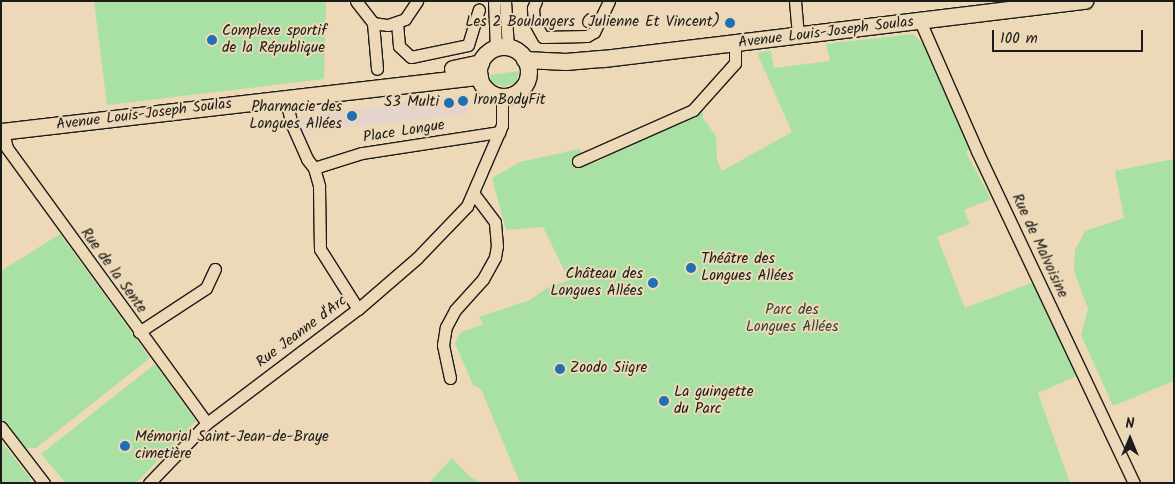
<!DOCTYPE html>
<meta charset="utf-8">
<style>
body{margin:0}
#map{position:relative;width:1175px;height:484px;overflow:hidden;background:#edd9b7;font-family:Kalam,sans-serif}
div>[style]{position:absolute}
.built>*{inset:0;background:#e4d4cc}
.green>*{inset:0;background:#a9e1a5}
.roads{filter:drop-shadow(1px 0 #1c1c1c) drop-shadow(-1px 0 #1c1c1c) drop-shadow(0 1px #1c1c1c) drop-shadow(0 -1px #1c1c1c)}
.minor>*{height:11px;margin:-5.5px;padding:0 5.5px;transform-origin:5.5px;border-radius:5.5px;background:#edd9b7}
.secondary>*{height:16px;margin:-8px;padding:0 8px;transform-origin:8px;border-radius:8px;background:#edd9b7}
.secondary>.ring{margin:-8px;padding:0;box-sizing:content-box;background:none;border:16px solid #edd9b7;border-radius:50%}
.dots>*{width:14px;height:14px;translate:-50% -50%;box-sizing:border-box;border:2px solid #edd9b7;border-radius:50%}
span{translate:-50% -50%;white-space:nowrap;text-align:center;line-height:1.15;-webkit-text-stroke:4px #edd9b7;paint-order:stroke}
.poi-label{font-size:15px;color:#1c1c1c}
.right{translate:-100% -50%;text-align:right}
.left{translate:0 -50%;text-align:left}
.street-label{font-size:15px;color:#1c1c1c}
.park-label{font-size:15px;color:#384337}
.frame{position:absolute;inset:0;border:2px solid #1c1c1c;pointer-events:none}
.north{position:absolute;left:1105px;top:414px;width:50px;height:50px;-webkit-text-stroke:4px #edd9b7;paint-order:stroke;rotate:0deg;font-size:14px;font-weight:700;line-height:20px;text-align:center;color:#1c1c1c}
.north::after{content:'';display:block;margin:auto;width:18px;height:22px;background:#1c1c1c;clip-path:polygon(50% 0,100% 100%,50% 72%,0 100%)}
.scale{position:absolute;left:992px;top:30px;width:151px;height:22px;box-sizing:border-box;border:2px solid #1c1c1c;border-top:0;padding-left:6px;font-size:15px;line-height:18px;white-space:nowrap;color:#1c1c1c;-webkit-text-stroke:4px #edd9b7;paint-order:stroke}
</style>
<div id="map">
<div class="built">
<i style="clip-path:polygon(466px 95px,468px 114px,297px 133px,296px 117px)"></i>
</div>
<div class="green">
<i style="clip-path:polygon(94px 1px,326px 1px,324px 79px,107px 105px)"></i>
<i style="clip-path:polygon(913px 34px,925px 46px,971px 149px,966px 152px,991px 199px,964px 210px,970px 224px,937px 237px,965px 308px,1034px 282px,1077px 376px,1038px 393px,1070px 483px,520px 483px,481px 389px,473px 385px,455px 343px,460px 333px,483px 324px,479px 317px,530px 300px,547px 288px,569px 280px,543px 227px,506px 230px,492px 178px,520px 162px,579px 149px,592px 164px,607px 157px,604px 147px,703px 112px,703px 118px,716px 136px,717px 160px,722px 171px,792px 132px,757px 53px,771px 51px,774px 68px,830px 61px,826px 44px)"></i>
<i style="clip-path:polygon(520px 71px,515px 83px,504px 87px,493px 83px,489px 75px)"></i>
<i style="clip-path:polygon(1174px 159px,1174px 381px,1113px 406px,1081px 335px,1088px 309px,1074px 271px,1075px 250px,1085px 231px,1124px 218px,1115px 171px)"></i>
<i style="clip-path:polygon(60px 234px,150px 358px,36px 448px,23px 448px,1px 420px,1px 271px)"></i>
<i style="clip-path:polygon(155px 364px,196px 421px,136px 483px,66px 483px,41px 454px)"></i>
<i style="clip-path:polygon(1px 441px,31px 479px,29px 483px,1px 483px)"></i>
<i style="clip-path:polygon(452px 458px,469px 476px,482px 483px,429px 483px)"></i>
</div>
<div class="roads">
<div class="minor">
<i style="left:356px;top:1px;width:28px;rotate:52deg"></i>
<i style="left:373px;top:23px;width:15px;rotate:8deg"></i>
<i style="left:388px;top:25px;width:18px;rotate:-19deg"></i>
<i style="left:405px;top:19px;width:22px;rotate:-56deg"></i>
<i style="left:494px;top:1px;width:48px;rotate:87.6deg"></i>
<i style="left:505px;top:1px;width:47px;rotate:86.3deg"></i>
<i style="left:536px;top:1px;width:8px;rotate:113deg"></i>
<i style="left:533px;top:8px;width:13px;rotate:86deg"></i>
<i style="left:534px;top:21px;width:18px;rotate:61deg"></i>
<i style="left:543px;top:37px;width:44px;rotate:-1.3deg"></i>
<i style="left:587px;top:36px;width:8px;rotate:-30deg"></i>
<i style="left:594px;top:32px;width:34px;rotate:-64deg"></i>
<i style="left:795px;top:1px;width:36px;rotate:85deg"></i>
<i style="left:920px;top:21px;width:142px;rotate:66.3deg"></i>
<i style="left:977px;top:151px;width:367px;rotate:64.7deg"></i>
<i style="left:373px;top:23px;width:46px;rotate:85deg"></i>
<i style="left:397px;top:23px;width:23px;rotate:85deg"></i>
<i style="left:399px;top:46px;width:16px;rotate:43deg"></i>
<i style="left:411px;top:57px;width:58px;rotate:-11.9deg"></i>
<i style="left:468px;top:45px;width:37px;rotate:-73deg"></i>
<i style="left:285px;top:97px;width:29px;rotate:76deg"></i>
<i style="left:292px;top:125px;width:37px;rotate:66deg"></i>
<i style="left:307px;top:159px;width:11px;rotate:52deg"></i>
<i style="left:314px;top:168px;width:19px;rotate:74deg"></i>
<i style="left:319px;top:186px;width:63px;rotate:89.1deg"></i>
<i style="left:320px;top:249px;width:71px;rotate:57.7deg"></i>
<i style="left:3px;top:132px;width:16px;rotate:76deg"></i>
<i style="left:7px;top:148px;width:340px;rotate:54deg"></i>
<i style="left:578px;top:161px;width:126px;rotate:-23.9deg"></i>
<i style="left:693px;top:110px;width:63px;rotate:-48.2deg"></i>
<i style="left:735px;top:63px;width:19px;rotate:-90deg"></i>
<i style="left:314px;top:168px;width:50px;rotate:-17.4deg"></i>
<i style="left:362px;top:153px;width:139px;rotate:-8.7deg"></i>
<i style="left:139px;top:332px;width:80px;rotate:-33.3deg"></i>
<i style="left:206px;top:288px;width:21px;rotate:-65deg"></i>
<i style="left:450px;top:378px;width:34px;rotate:-102deg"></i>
<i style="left:443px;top:345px;width:18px;rotate:-81deg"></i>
<i style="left:446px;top:327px;width:19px;rotate:-62deg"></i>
<i style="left:455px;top:310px;width:42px;rotate:-47.9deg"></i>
<i style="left:483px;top:279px;width:25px;rotate:-61deg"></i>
<i style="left:495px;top:257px;width:11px;rotate:-80deg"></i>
<i style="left:497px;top:246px;width:24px;rotate:-95deg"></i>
<i style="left:495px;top:222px;width:35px;rotate:-127deg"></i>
<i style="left:1px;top:427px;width:71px;rotate:52.5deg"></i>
<i style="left:149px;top:483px;width:83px;rotate:-46deg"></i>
<i style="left:207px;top:423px;width:189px;rotate:-37.1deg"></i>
<i style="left:358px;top:309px;width:78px;rotate:-40.8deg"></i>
<i style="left:417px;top:258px;width:72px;rotate:-46.1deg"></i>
<i style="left:467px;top:206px;width:88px;rotate:-66.6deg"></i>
<i style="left:502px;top:125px;width:28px;rotate:-90deg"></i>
</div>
<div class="secondary">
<i class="ring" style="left:479px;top:47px;width:34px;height:34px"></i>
<i style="left:525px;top:60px;width:41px;rotate:2.8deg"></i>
<i style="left:566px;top:62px;width:38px;rotate:-5deg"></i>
<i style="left:604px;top:59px;width:485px;rotate:-6.9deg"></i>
<i style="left:453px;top:69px;width:29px;rotate:-12deg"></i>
<i style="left:1px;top:132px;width:482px;rotate:-6.6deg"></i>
</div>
</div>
<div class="dots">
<i style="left:730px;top:23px;background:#1f6fb2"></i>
<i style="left:212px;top:40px;background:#1f6fb2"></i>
<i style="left:463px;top:101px;background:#1f6fb2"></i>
<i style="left:449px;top:103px;background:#1f6fb2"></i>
<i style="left:352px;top:116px;background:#1f6fb2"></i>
<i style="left:691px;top:268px;background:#1f6fb2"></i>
<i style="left:653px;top:283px;background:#1f6fb2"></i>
<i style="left:560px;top:369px;background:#1f6fb2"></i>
<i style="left:664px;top:401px;background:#1f6fb2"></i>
<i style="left:125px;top:446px;background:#1f6fb2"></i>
</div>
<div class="poi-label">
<span class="right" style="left:720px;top:23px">Les 2 Boulangers (Julienne Et Vincent)</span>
<span class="left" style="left:222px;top:40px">Complexe sportif<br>de la République</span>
<span class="left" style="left:473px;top:101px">IronBodyFit</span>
<span class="right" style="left:439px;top:103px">S3 Multi</span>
<span class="right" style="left:342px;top:116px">Pharmacie des<br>Longues Allées</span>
<span class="left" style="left:701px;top:268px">Théâtre des<br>Longues Allées</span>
<span class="right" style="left:643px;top:283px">Château des<br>Longues Allées</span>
<span class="left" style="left:570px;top:369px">Zoodo Siigre</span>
<span class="left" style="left:674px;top:401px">La guingette<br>du Parc</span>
<span class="left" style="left:135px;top:446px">Mémorial Saint-Jean-de-Braye<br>cimetière</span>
</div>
<div class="street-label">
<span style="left:826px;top:33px;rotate:-7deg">Avenue Louis-Joseph Soulas</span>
<span style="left:144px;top:115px;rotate:-7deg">Avenue Louis-Joseph Soulas</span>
<span style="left:404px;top:132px;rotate:-9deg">Place Longue</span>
<span style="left:1039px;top:246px;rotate:65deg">Rue de Malvoisine</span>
<span style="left:113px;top:271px;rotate:54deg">Rue de la Sente</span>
<span style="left:302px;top:332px;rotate:-37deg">Rue Jeanne d'Arc</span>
</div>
<div class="park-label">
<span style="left:792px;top:319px">Parc des<br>Longues Allées</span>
</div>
<div class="frame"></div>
<div class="north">N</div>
<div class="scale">100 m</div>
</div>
